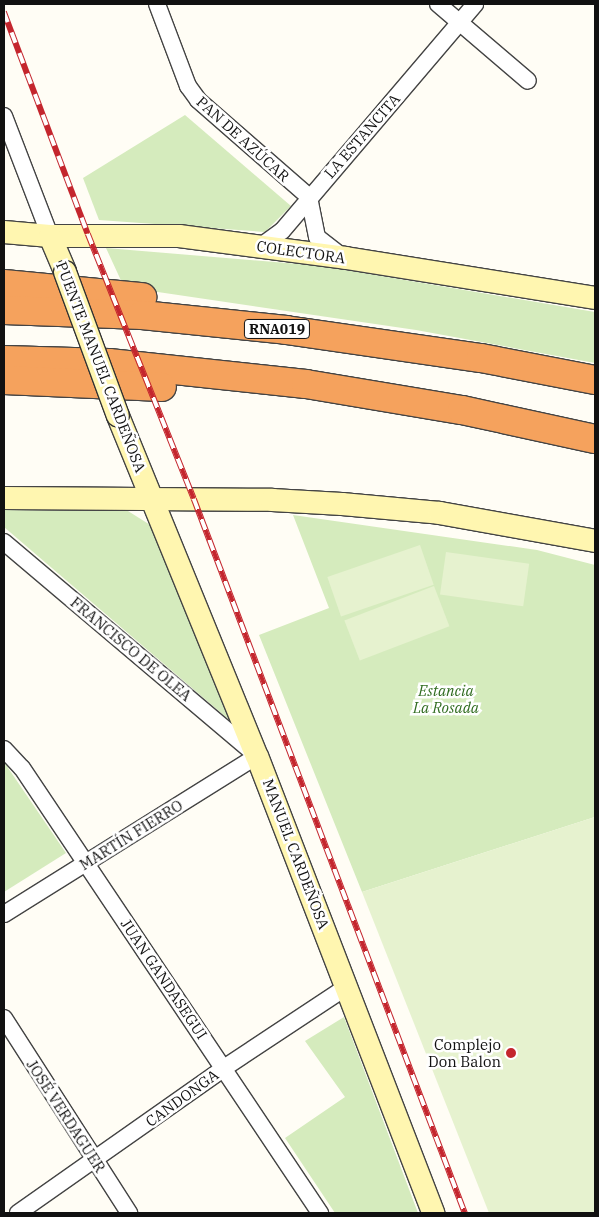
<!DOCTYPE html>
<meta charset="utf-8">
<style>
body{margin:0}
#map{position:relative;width:599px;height:1217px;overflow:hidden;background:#fffdf5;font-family:"IBM Plex Serif",serif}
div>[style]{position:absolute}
.green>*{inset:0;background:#d5ebbd}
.pitch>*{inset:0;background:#e6f2cf;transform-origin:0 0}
.roads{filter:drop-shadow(1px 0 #444) drop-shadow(-1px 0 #444) drop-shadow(0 1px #444) drop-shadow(0 -1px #444)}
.minor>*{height:16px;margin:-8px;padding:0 8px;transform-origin:8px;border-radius:8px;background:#fff}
.secondary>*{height:22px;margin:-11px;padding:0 11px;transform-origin:11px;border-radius:11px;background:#fff6b0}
.motorway>*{height:28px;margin:-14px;padding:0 14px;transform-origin:14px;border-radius:14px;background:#f5a25d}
.rail>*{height:5.5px;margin-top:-2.75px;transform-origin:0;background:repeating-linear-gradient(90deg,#fff 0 11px,#c4262e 0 22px);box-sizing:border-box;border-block:1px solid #c4262e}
.bridges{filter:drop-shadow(1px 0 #333) drop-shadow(-1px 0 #333) drop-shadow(0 1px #333) drop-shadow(0 -1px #333)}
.secondary-bridge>*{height:22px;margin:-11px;padding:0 11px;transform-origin:11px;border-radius:11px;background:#fff6b0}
.dots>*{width:14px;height:14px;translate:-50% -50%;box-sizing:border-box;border:2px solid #fff;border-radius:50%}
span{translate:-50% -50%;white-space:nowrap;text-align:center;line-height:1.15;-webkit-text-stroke:5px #fff;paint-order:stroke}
.shield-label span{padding:1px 4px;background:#fff;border:1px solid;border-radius:4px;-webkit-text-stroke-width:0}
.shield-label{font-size:14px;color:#111;font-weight:700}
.street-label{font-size:15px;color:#111}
.park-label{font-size:15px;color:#2f6b1f;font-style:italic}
.poi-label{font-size:15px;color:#111}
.right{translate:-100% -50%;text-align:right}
.frame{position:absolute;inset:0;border:5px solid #111;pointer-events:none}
</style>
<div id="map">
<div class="green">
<i style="clip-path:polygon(185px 115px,291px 206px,265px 232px,99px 220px,83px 178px)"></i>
<i style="clip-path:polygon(106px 248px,322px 266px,595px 312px,595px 363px,416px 330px,124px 287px)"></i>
<i style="clip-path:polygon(4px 510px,128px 511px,155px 528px,234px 724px,4px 527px)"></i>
<i style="clip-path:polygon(293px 515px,537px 550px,595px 565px,595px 817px,362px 892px,259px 635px,329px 608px)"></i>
<i style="clip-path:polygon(4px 762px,66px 853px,4px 892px)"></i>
<i style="clip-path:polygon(344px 1017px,418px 1213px,335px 1213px,285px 1138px,345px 1097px,305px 1041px)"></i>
</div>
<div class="pitch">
<i style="left:420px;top:545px;width:42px;height:98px;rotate:71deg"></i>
<i style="left:446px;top:552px;width:84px;height:43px;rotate:8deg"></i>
<i style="left:434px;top:586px;width:43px;height:96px;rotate:69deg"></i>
<i style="clip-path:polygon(595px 817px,595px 1213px,489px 1213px,362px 892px)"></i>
</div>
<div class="roads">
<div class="minor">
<i style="left:157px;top:4px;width:88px;rotate:69.3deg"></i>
<i style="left:188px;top:86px;width:17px;rotate:54deg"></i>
<i style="left:198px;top:100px;width:147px;rotate:41.1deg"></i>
<i style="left:309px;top:197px;width:41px;rotate:78.7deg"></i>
<i style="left:317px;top:237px;width:29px;rotate:38deg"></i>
<i style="left:438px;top:4px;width:118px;rotate:40.5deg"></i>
<i style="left:4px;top:116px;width:129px;rotate:69deg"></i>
<i style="left:261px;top:246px;width:26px;rotate:-36deg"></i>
<i style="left:282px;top:231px;width:298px;rotate:-49.6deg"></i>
<i style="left:4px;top:542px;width:331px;rotate:40.2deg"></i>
<i style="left:257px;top:756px;width:298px;rotate:148deg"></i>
<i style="left:4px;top:749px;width:26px;rotate:47deg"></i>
<i style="left:22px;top:768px;width:536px;rotate:56.19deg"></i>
<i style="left:4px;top:1018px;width:232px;rotate:57.3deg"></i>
<i style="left:18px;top:1213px;width:252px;rotate:-35.1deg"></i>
<i style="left:224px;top:1068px;width:149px;rotate:-33.5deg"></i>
</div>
<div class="secondary">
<i style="left:4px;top:232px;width:46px;rotate:5deg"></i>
<i style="left:50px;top:236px;width:129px"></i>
<i style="left:179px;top:236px;width:168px;rotate:7.5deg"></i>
<i style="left:346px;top:258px;width:252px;rotate:9.1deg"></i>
<i style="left:50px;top:236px;width:39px;rotate:67deg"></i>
<i style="left:118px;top:416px;width:367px;rotate:67.8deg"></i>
<i style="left:257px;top:756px;width:490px;rotate:68.9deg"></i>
<i style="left:4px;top:498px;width:268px;rotate:0.4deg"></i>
<i style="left:272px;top:500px;width:70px;rotate:3.3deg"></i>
<i style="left:342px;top:504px;width:98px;rotate:5.2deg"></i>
<i style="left:440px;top:513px;width:158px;rotate:10.2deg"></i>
</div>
<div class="motorway">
<i style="left:4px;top:284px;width:139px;rotate:5.4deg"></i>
<i style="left:4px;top:310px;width:138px;rotate:2.1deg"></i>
<i style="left:142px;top:315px;width:145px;rotate:5.9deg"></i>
<i style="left:286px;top:330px;width:197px;rotate:8.2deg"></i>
<i style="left:481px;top:358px;width:116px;rotate:10.9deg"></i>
<i style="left:4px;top:360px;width:105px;rotate:1.6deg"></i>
<i style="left:109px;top:363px;width:198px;rotate:6.1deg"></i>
<i style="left:306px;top:384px;width:158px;rotate:9.5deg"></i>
<i style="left:462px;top:410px;width:136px;rotate:12.3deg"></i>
<i style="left:4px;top:380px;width:158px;rotate:2.5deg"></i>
</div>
</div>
<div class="rail">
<i style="left:4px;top:12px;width:237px;rotate:69.3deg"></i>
<i style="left:88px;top:234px;width:285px;rotate:68.2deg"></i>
<i style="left:194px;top:499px;width:764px;rotate:69.22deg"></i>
</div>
<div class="bridges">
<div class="secondary-bridge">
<i style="left:65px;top:272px;width:153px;rotate:69.8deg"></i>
</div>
</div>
<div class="dots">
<i style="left:511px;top:1053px;background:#c4262e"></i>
</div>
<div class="shield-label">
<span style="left:277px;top:329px">RNA019</span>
</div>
<div class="street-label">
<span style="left:362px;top:136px;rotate:-49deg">LA ESTANCITA</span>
<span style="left:243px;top:139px;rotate:42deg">PAN DE AZÚCAR</span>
<span style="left:301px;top:252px;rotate:8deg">COLECTORA</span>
<span style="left:101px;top:367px;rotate:69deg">PUENTE MANUEL CARDEÑOSA</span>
<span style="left:131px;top:649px;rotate:40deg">FRANCISCO DE OLEA</span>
<span style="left:131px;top:835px;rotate:-32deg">MARTÍN FIERRO</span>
<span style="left:296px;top:854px;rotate:69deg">MANUEL CARDEÑOSA</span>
<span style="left:164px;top:979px;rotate:56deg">JUAN GANDASEGUI</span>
<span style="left:182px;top:1098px;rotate:-36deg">CANDONGA</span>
<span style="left:66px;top:1116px;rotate:57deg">JOSÉ VERDAGUER</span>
</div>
<div class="park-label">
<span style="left:446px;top:699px">Estancia<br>La Rosada</span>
</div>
<div class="poi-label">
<span class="right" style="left:501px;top:1053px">Complejo<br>Don Balon</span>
</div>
<div class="frame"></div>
</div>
